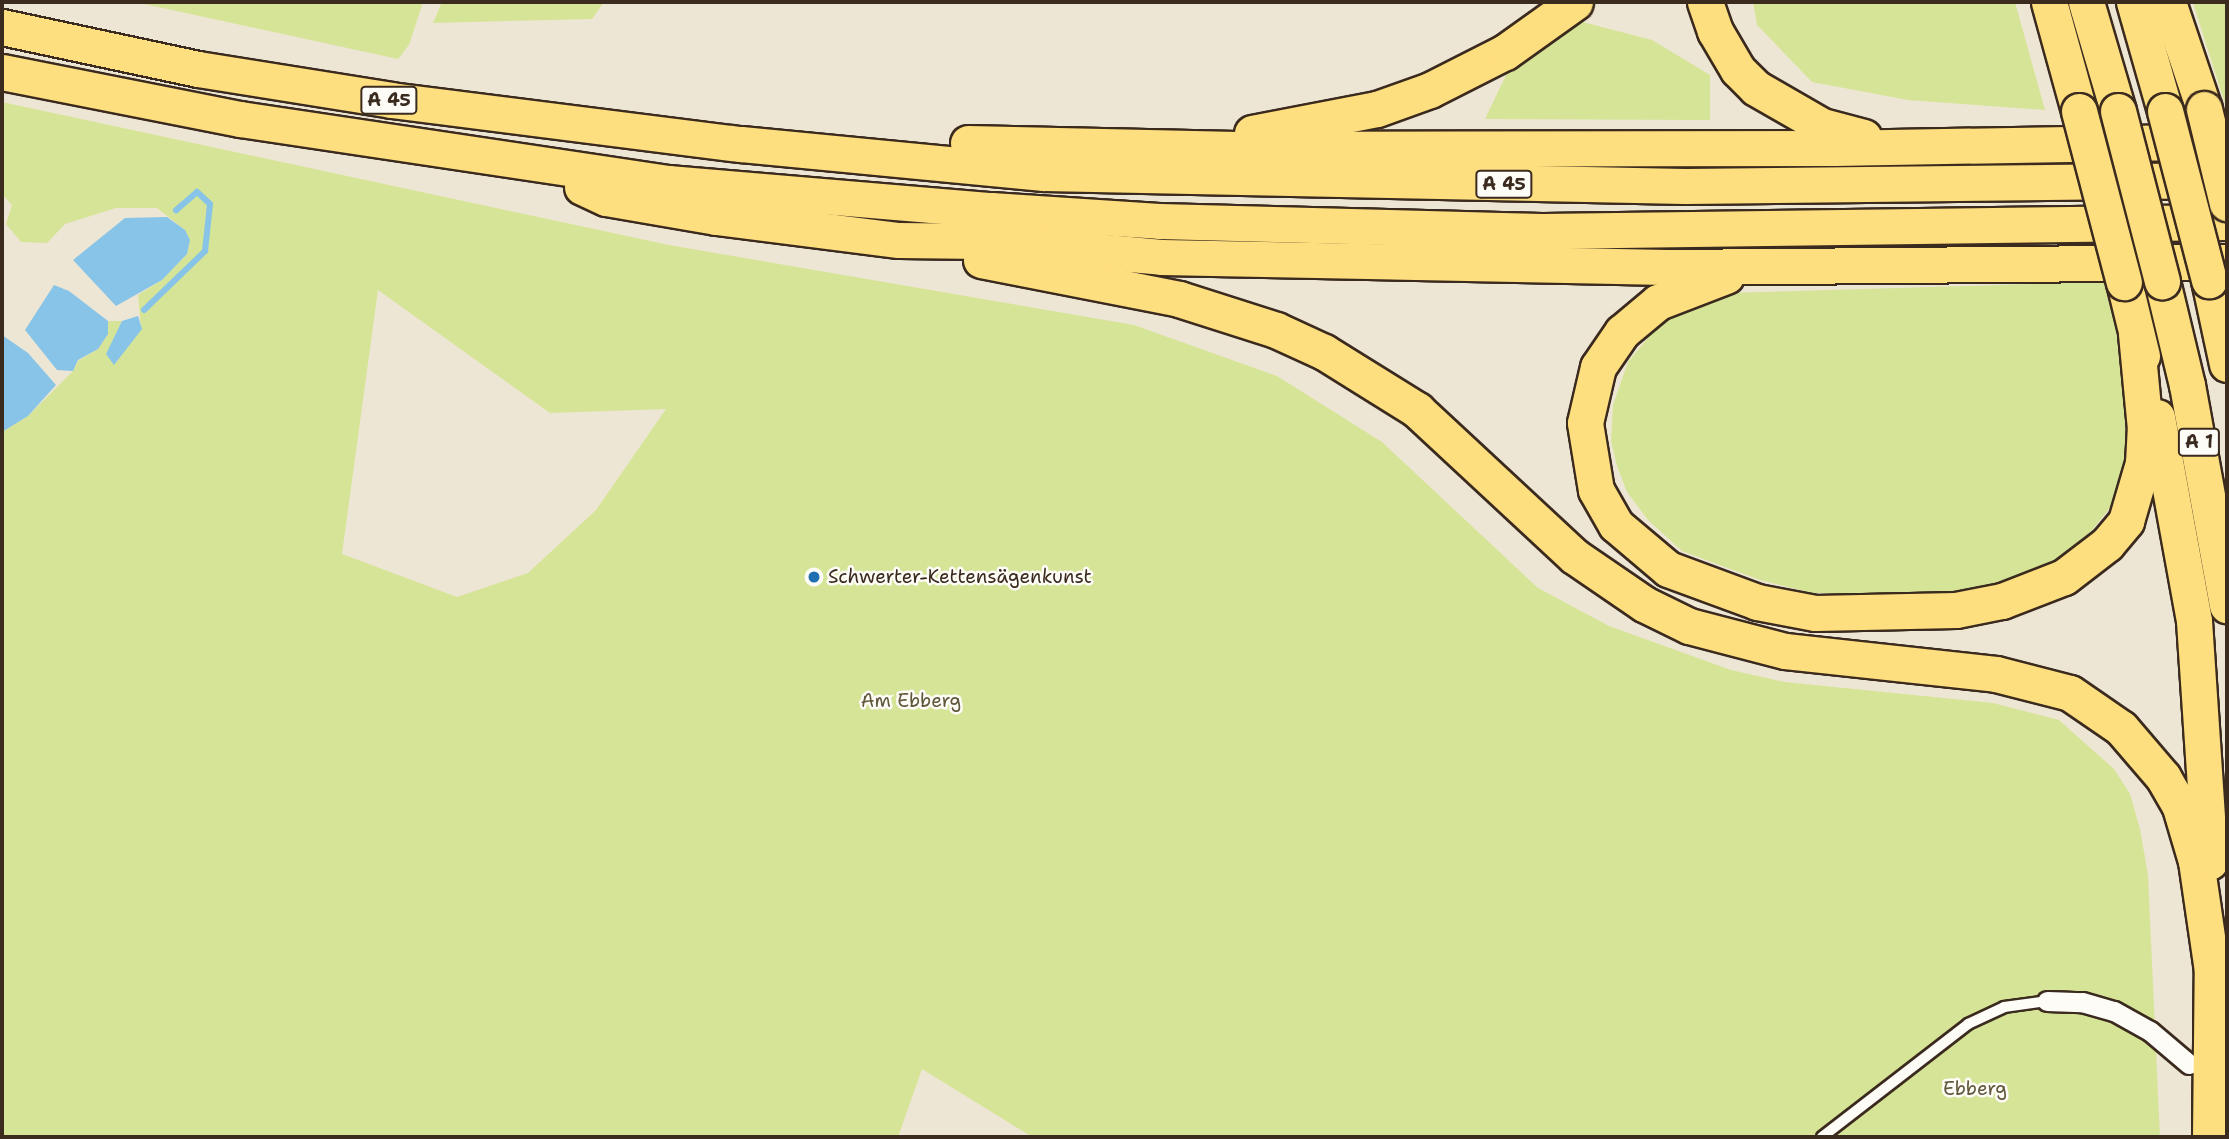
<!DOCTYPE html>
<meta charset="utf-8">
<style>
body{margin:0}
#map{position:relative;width:2229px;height:1139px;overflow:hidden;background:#eee6d4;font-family:"Shantell Sans",sans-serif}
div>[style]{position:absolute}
.green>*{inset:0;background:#d6e497}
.water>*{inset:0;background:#87c4e7}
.stream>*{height:6px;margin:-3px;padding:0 3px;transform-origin:3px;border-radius:3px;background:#87c4e7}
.roads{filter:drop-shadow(2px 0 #3b2a1e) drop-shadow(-2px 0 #3b2a1e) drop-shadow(0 2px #3b2a1e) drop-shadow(0 -2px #3b2a1e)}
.lane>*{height:10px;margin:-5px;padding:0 5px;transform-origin:5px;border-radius:5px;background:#fdfcf7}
.street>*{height:19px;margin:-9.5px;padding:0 9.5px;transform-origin:9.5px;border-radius:9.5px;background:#fdfcf7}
.highway>*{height:35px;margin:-17.5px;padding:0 17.5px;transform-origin:17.5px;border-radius:17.5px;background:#fedf80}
.bridges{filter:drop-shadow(2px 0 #3b2a1e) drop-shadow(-2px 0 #3b2a1e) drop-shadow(0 2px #3b2a1e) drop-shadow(0 -2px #3b2a1e)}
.highway-bridge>*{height:35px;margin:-17.5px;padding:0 17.5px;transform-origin:17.5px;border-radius:17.5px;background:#fedf80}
.dots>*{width:19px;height:19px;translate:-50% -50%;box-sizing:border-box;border:4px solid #fdfcf7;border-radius:50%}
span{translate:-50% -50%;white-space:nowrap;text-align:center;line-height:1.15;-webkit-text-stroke:5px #fdfcf7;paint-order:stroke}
.shield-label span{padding:2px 5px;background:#fdfcf7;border:2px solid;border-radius:5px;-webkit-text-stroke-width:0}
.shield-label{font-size:18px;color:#3b2a1e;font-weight:700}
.poi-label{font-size:19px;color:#3b2a1e}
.left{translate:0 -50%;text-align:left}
.park-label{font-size:19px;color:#62583c}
.frame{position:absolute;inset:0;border:4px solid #3b2a1e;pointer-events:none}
</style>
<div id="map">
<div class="green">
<i style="clip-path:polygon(135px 2px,423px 2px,409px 45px,398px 59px)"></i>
<i style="clip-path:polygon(442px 2px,604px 2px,592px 19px,433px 23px)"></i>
<i style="clip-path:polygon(1753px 2px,2015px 2px,2045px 110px,1908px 100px,1812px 82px,1757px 25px)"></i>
<i style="clip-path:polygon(2194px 2px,2227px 2px,2227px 110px,2194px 6px)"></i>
<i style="clip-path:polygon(1579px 21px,1652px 40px,1710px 75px,1710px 120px,1485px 119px,1507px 73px)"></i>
<i style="clip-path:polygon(evenodd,2px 102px,669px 245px,1134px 325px,1277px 376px,1382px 442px,1538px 588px,1609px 626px,1731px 670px,1785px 682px,1993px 703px,2059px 720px,2114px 769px,2130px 794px,2140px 829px,2148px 875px,2160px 1137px,1032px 1137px,922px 1069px,898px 1137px,2px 1137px,2px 432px,28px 416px,73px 371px,78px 361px,98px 349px,108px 334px,108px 321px,122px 321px,107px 354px,114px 364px,141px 329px,138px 295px,162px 280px,187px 254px,190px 240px,185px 230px,157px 208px,116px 208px,65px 224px,47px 243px,21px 242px,6px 224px,12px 205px,2px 194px,2px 102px,378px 290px,550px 413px,666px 409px,596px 510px,528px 573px,457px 597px,342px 554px,378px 290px)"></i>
<i style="clip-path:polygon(2105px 282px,2129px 381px,2129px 453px,2112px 505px,2081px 544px,2056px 564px,1997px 585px,1948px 594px,1812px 593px,1760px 580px,1682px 551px,1648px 520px,1627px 492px,1617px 466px,1611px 441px,1613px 405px,1628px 362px,1666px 316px,1725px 293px)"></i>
</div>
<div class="water">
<i style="clip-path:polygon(167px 217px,185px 230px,190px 240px,187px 254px,162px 280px,116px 306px,73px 260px,125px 218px)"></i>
<i style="clip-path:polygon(54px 285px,69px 291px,108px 321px,108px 334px,98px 349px,78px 360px,73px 371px,57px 370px,25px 330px)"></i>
<i style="clip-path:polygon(138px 316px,142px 329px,114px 365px,106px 354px,122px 321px)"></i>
<i style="clip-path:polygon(2px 335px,28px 353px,56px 385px,28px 416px,2px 432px)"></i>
</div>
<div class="stream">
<i style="left:144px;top:310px;width:85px;rotate:-44deg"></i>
<i style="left:205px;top:251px;width:47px;rotate:-83.9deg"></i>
<i style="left:210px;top:204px;width:18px;rotate:-137deg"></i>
<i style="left:197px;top:192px;width:28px;rotate:139deg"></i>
</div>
<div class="roads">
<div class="lane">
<i style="left:1822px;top:1137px;width:185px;rotate:-37.7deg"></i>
<i style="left:1968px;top:1024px;width:40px;rotate:-25deg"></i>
<i style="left:2004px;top:1007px;width:43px;rotate:-7.9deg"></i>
</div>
<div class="street">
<i style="left:2047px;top:1001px;width:35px;rotate:2deg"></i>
<i style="left:2082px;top:1002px;width:33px;rotate:16deg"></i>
<i style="left:2114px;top:1011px;width:41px;rotate:29.1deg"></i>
<i style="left:2150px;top:1031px;width:51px;rotate:40.2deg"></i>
</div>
<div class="highway">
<i style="left:1705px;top:2px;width:31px;rotate:71deg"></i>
<i style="left:1715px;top:31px;width:45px;rotate:59.5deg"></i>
<i style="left:1738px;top:70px;width:25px;rotate:45deg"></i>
<i style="left:1756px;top:88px;width:76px;rotate:29.9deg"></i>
<i style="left:1822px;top:126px;width:43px;rotate:14.7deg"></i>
<i style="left:2049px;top:2px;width:113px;rotate:74.6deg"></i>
<i style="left:2086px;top:2px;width:114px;rotate:73.6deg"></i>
<i style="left:2134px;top:2px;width:113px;rotate:74.1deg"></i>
<i style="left:2168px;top:2px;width:113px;rotate:71.4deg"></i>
<i style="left:2px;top:27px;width:200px;rotate:12.1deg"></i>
<i style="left:198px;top:69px;width:195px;rotate:9.1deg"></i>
<i style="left:391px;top:100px;width:353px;rotate:7.2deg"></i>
<i style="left:741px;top:144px;width:304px;rotate:5.5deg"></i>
<i style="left:1044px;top:173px;width:641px;rotate:1.16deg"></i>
<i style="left:1685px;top:186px;width:542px;rotate:-0.63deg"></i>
<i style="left:2px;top:72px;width:243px;rotate:11.2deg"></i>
<i style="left:240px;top:119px;width:433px;rotate:8.5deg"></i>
<i style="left:668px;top:183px;width:324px;rotate:4.8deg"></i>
<i style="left:991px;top:210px;width:168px;rotate:3.7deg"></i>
<i style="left:1159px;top:221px;width:383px;rotate:1.5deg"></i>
<i style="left:1542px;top:231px;width:685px;rotate:-0.75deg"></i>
<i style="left:1252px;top:133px;width:127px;rotate:-10.9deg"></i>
<i style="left:1377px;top:109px;width:56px;rotate:-19.7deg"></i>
<i style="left:1430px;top:90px;width:84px;rotate:-26.9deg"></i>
<i style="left:1505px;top:52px;width:86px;rotate:-35.5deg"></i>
<i style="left:968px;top:143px;width:269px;rotate:1.3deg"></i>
<i style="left:1237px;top:149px;width:597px;rotate:-0.1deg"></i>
<i style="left:1834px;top:148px;width:393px;rotate:-1deg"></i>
<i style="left:582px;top:187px;width:26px;rotate:25deg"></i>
<i style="left:606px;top:198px;width:112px;rotate:9.8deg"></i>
<i style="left:716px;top:217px;width:184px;rotate:7.2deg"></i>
<i style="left:899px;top:240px;width:84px;rotate:0.7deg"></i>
<i style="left:983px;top:241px;width:179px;rotate:5.1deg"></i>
<i style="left:1161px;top:257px;width:506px;rotate:1.13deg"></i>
<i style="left:1667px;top:267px;width:560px;rotate:-0.51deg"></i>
<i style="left:981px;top:260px;width:202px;rotate:11.1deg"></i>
<i style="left:1179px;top:299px;width:102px;rotate:17.7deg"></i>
<i style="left:1276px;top:330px;width:53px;rotate:24.6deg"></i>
<i style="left:1324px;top:352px;width:110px;rotate:31.9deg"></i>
<i style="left:1417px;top:410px;width:214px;rotate:42.9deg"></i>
<i style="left:1574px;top:556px;width:85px;rotate:34.4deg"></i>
<i style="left:1644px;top:604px;width:50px;rotate:26.1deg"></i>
<i style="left:1689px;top:626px;width:99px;rotate:14.6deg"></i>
<i style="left:1785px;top:651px;width:212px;rotate:6.2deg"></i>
<i style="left:1996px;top:674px;width:76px;rotate:14.4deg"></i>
<i style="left:2070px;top:693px;width:62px;rotate:34.5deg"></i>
<i style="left:2121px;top:728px;width:65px;rotate:49.4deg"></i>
<i style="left:2163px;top:777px;width:34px;rotate:60deg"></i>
<i style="left:2180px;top:807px;width:56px;rotate:73.5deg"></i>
<i style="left:2196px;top:861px;width:111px;rotate:81.7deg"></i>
<i style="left:1726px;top:276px;width:73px;rotate:159.1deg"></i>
<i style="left:1658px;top:302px;width:47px;rotate:140.2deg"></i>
<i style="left:1622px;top:332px;width:42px;rotate:124.4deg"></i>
<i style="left:1598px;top:367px;width:57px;rotate:103.1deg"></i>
<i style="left:1585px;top:423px;width:68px;rotate:80.7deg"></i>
<i style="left:1596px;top:490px;width:40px;rotate:60.3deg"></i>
<i style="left:1616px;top:525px;width:68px;rotate:40.2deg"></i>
<i style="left:1668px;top:569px;width:95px;rotate:20.3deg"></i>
<i style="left:1757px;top:602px;width:59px;rotate:10.7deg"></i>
<i style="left:1815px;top:613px;width:141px;rotate:-1.2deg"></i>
<i style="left:1956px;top:610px;width:47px;rotate:-11.1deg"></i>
<i style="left:2002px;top:601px;width:66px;rotate:-21.2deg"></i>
<i style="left:2064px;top:577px;width:54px;rotate:-37.5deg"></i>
<i style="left:2107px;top:544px;width:30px;rotate:-50deg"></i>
<i style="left:2126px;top:521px;width:60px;rotate:-73.7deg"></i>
<i style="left:2143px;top:463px;width:34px;rotate:-87deg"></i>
<i style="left:2145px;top:429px;width:96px;rotate:-95.4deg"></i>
<i style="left:2209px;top:280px;width:86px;rotate:77.9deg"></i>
<i style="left:2162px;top:281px;width:107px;rotate:76.5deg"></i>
<i style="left:2187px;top:385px;width:224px;rotate:79.7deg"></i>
<i style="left:2124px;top:282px;width:76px;rotate:76.3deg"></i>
<i style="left:2157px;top:417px;width:207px;rotate:79.7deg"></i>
<i style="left:2194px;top:621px;width:241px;rotate:86.2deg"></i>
<i style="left:2210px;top:1137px;width:189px;rotate:-89.4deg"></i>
</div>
</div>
<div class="bridges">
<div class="highway-bridge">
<i style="left:2204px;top:109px;width:97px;rotate:76.3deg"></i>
<i style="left:2079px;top:111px;width:177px;rotate:75.3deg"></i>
<i style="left:2118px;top:111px;width:176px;rotate:75.5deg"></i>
<i style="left:2165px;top:111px;width:175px;rotate:75.4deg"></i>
</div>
</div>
<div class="dots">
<i style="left:814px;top:577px;background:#1f6fb2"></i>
</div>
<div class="shield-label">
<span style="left:389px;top:100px">A 45</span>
<span style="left:1504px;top:184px">A 45</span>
<span style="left:2199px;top:442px">A 1</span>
</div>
<div class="poi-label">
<span class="left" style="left:828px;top:577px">Schwerter-Kettensägenkunst</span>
</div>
<div class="park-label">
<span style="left:911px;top:701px">Am Ebberg</span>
<span style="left:1975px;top:1089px">Ebberg</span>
</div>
<div class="frame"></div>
</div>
